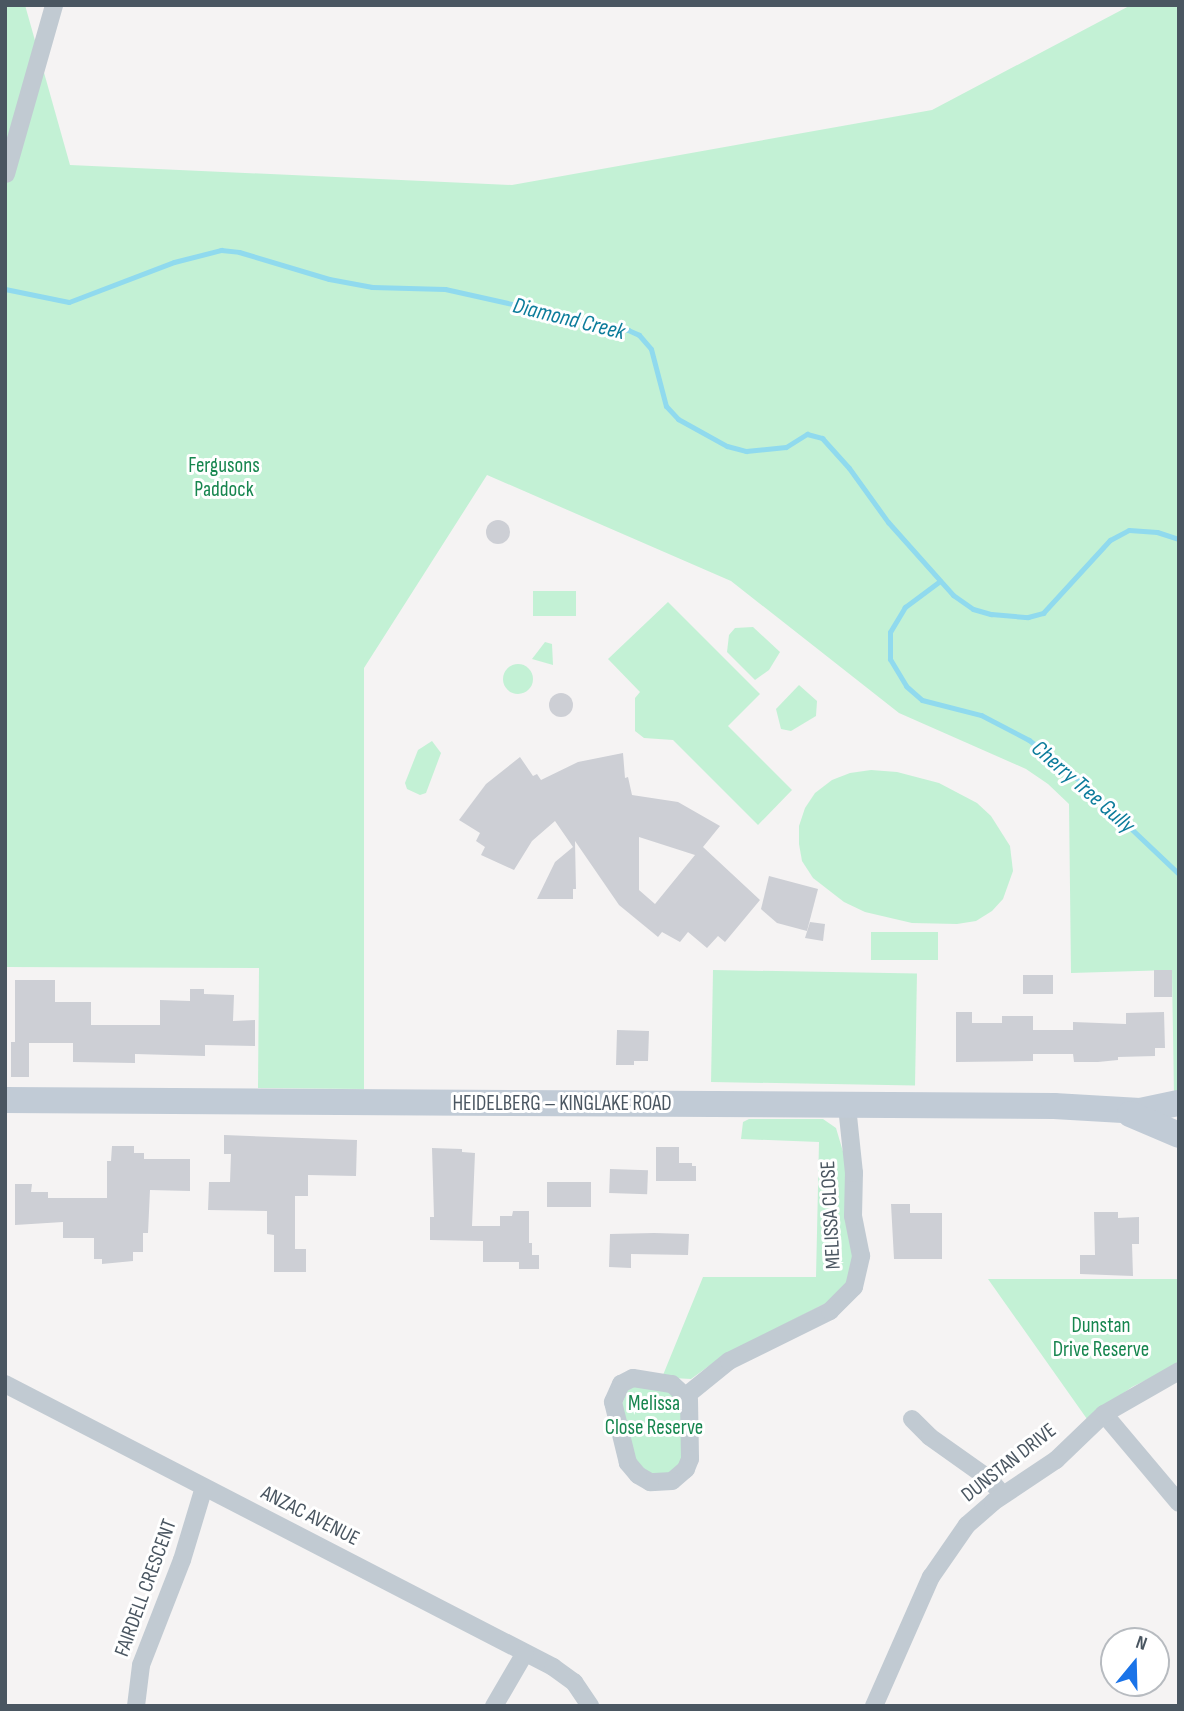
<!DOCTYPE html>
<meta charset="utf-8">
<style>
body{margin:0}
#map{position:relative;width:1184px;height:1711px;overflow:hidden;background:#f5f3f3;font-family:"Sofia Sans Condensed",sans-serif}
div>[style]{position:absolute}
.green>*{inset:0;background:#c3f1d5;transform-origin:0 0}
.round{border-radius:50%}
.stream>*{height:5px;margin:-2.5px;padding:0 2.5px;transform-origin:2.5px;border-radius:2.5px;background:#90daee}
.building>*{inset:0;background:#cdcfd5;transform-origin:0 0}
.street>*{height:18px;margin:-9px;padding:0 9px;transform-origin:9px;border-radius:9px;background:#c1cad2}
.secondary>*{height:26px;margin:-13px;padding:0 13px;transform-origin:13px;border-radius:13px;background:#c1cbd6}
span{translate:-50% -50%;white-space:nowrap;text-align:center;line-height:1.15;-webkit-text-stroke:6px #fff;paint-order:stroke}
.park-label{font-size:21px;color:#17864f}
.street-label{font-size:21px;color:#4a5661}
.water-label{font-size:23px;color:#0c7c9b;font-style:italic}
.frame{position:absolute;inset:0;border:7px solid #4a5661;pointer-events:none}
.north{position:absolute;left:1100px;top:1627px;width:70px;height:70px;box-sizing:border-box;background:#fff;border:2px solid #b7bbc0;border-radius:50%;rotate:19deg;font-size:19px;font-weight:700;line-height:28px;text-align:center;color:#4a5661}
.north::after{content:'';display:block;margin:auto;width:24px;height:32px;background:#1a73e8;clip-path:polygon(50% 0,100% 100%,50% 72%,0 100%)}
</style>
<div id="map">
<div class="green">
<i style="clip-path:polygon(5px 5px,25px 5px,70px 165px,512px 185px,932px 110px,1131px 5px,1179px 5px,1179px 1095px,1174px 1097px,1172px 970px,1071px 973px,1069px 804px,1048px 784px,1026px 769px,899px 713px,731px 581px,487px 475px,364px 668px,364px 1089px,258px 1088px,259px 968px,6px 967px,5px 1078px)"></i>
<i style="left:533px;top:591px;width:43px;height:25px"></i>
<i style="clip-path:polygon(668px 602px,760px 694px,728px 726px,792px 790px,758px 825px,673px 740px,644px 738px,635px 731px,635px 698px,640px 692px,608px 659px)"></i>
<i style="clip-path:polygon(753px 627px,780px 652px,769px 670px,755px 680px,727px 652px,729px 635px,735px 628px)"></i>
<i style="clip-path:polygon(545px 642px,552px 644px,553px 665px,532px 659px)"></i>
<i class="round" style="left:503px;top:664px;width:30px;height:30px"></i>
<i style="clip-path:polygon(799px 685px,817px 701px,816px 716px,791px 731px,781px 729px,776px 709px)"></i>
<i style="clip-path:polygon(432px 741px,441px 753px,426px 793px,420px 795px,407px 789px,405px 783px,418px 750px)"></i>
<i style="clip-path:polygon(871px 770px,897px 772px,939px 783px,977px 803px,991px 816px,1010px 846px,1013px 871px,1003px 899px,992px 911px,976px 921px,957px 924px,912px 923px,865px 912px,844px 902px,813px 878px,802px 861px,799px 844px,799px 826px,805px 808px,815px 793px,832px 780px,850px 773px)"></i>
<i style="left:871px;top:932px;width:67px;height:28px"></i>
<i style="left:713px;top:970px;width:204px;height:112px;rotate:1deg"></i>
<i style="clip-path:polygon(749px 1119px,823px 1119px,836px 1128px,844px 1155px,853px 1247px,853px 1262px,847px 1284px,830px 1301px,724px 1355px,691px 1379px,673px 1378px,663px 1375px,703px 1277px,816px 1277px,819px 1142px,741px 1139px,743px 1122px)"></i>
<i style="clip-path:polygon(988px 1279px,1179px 1279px,1179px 1364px,1132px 1387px,1087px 1419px)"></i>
<i style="clip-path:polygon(629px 1386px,668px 1391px,681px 1404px,682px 1462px,673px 1472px,661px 1476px,646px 1472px,636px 1462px,621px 1407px)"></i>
</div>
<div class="stream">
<i style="left:5px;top:289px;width:65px;rotate:11.5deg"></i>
<i style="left:69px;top:302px;width:112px;rotate:-20.9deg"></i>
<i style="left:174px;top:262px;width:49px;rotate:-14.3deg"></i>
<i style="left:221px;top:250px;width:18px;rotate:6deg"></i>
<i style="left:239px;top:252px;width:94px;rotate:16.7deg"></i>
<i style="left:329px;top:279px;width:44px;rotate:10.5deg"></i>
<i style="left:372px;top:287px;width:73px;rotate:1.6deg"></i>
<i style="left:445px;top:289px;width:188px;rotate:12.6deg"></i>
<i style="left:628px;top:330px;width:12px;rotate:24deg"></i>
<i style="left:639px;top:335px;width:18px;rotate:49deg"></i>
<i style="left:651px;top:349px;width:59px;rotate:75.3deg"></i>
<i style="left:666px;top:406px;width:18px;rotate:47deg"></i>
<i style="left:678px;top:419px;width:56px;rotate:28.9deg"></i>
<i style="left:727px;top:446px;width:20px;rotate:15deg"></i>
<i style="left:746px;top:451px;width:40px;rotate:-5.7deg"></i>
<i style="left:786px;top:447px;width:25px;rotate:-32deg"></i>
<i style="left:807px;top:434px;width:16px;rotate:15deg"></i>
<i style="left:822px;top:438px;width:40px;rotate:48deg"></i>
<i style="left:849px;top:468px;width:67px;rotate:54.2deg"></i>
<i style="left:888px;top:522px;width:98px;rotate:48.3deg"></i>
<i style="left:953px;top:595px;width:24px;rotate:35deg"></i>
<i style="left:973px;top:609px;width:19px;rotate:16deg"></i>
<i style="left:991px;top:614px;width:37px;rotate:5deg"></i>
<i style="left:1028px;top:617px;width:16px;rotate:-15deg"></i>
<i style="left:1043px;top:613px;width:99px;rotate:-47.5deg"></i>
<i style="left:1110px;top:540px;width:21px;rotate:-28deg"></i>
<i style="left:1129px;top:530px;width:28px;rotate:4deg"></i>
<i style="left:1157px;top:532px;width:23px;rotate:18deg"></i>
<i style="left:940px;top:581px;width:44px;rotate:143.4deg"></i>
<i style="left:905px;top:607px;width:29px;rotate:121deg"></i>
<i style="left:890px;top:632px;width:27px;rotate:90deg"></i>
<i style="left:890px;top:659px;width:31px;rotate:59deg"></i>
<i style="left:906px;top:686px;width:21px;rotate:41deg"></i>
<i style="left:922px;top:700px;width:61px;rotate:14.3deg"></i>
<i style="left:981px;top:715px;width:54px;rotate:27.5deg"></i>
<i style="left:1029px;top:740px;width:70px;rotate:38.7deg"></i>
<i style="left:1084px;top:784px;width:131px;rotate:43.5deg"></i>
</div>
<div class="building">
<i class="round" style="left:486px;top:520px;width:24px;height:24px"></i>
<i class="round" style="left:549px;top:693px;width:24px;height:24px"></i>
<i style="clip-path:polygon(evenodd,623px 753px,625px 778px,628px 777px,632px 795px,678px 802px,720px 826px,703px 847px,760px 900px,725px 942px,718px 936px,707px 948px,688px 932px,680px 942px,662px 932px,658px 937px,619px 905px,575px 841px,576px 889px,573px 889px,573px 899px,537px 899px,555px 862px,573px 847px,555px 821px,532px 841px,514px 870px,481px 855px,485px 847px,476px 841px,480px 833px,459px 820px,486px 784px,520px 757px,533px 776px,537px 774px,541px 780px,578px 762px,623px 753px,639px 837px,695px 855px,655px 904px,639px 890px,639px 837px)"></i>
<i style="clip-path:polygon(769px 876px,818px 889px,807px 931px,777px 923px,761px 909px)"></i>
<i style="clip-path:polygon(810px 922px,825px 924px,823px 941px,805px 938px)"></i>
<i style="left:1154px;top:970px;width:18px;height:27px"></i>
<i style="left:1023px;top:975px;width:30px;height:19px"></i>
<i style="clip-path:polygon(15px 980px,55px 980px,55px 1002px,91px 1002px,91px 1025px,160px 1025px,160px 1000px,190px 1001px,190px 989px,204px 989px,204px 994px,234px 995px,233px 1021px,255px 1020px,255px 1046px,205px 1045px,205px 1056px,135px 1054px,135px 1063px,73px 1062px,73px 1043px,29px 1043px,29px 1077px,11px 1077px,11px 1042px,15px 1042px)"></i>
<i style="clip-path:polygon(956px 1012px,972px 1012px,972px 1023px,1002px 1023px,1002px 1016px,1033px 1016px,1033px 1030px,1073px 1030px,1073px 1022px,1126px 1024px,1126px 1013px,1164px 1012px,1165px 1048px,1155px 1048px,1155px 1056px,1118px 1057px,1118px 1060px,1098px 1062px,1074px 1062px,1073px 1054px,1033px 1054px,1033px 1061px,956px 1062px)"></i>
<i style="clip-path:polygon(617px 1030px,649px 1031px,648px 1061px,634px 1061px,634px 1065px,616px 1065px)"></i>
<i style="clip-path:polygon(224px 1135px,357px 1140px,356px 1176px,308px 1175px,308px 1196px,295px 1196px,295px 1249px,306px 1249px,306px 1272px,274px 1272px,274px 1235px,267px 1234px,267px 1211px,208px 1210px,209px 1182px,230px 1182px,231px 1154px,224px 1154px)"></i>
<i style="clip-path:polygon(112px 1146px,134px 1146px,134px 1153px,144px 1153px,144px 1159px,190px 1159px,190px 1191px,150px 1190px,148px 1233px,143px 1233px,143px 1252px,133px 1252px,133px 1261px,102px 1264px,102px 1259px,94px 1259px,94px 1238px,63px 1238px,63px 1222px,15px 1225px,15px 1184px,32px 1184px,31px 1192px,48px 1192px,48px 1198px,107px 1198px,107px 1161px,111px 1161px)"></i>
<i style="clip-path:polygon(656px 1147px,679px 1147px,679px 1163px,692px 1163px,692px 1166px,696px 1166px,696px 1181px,656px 1181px)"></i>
<i style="clip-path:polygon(432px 1148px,462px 1149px,462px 1152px,475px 1153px,472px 1226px,500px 1226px,500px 1216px,512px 1216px,513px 1211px,529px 1211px,529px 1243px,532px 1243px,532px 1255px,539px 1255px,539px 1269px,519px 1269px,519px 1262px,483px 1262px,483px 1241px,430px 1240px,430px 1217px,434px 1217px)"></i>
<i style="left:610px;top:1169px;width:38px;height:24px;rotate:2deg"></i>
<i style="left:547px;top:1182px;width:44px;height:25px"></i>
<i style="clip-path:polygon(891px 1204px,910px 1204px,910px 1213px,942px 1213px,942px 1259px,894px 1259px)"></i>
<i style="clip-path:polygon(1094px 1212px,1118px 1212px,1118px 1218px,1139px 1217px,1139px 1244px,1132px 1244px,1133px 1276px,1080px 1274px,1080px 1255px,1095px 1255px)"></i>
<i style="clip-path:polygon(654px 1233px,689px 1234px,688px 1255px,631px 1254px,631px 1268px,609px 1267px,610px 1234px)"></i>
</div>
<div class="street">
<i style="left:6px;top:174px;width:176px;rotate:-74.1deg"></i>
<i style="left:633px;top:1378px;width:39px;rotate:9deg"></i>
<i style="left:672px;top:1384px;width:23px;rotate:43deg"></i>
<i style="left:689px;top:1400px;width:59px;rotate:89deg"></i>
<i style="left:690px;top:1459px;width:11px;rotate:112deg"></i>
<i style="left:686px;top:1469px;width:18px;rotate:139deg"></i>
<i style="left:672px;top:1481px;width:22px;rotate:177deg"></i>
<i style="left:650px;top:1482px;width:14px;rotate:-150deg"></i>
<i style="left:638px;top:1475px;width:16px;rotate:-130deg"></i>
<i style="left:628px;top:1463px;width:63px;rotate:-103.8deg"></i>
<i style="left:613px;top:1402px;width:20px;rotate:-66deg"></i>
<i style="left:621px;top:1384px;width:13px;rotate:-27deg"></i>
<i style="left:5px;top:1384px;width:617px;rotate:27.31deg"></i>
<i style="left:553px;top:1667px;width:26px;rotate:36deg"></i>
<i style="left:574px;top:1682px;width:29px;rotate:56deg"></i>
<i style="left:687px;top:1395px;width:54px;rotate:-39deg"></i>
<i style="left:729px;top:1361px;width:113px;rotate:-26.3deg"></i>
<i style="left:830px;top:1311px;width:34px;rotate:-45deg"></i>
<i style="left:854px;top:1287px;width:32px;rotate:-77deg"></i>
<i style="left:861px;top:1256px;width:41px;rotate:-101.3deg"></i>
<i style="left:853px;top:1216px;width:43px;rotate:-88.7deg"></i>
<i style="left:854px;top:1173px;width:67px;rotate:-96deg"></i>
<i style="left:1104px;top:1414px;width:116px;rotate:49.9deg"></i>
<i style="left:912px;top:1419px;width:25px;rotate:45deg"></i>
<i style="left:930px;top:1437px;width:72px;rotate:35.4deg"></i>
<i style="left:989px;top:1479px;width:21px;rotate:49deg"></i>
<i style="left:136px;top:1706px;width:41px;rotate:-83deg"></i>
<i style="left:141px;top:1665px;width:113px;rotate:-68.7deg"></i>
<i style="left:182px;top:1560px;width:76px;rotate:-73.2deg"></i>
<i style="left:494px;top:1706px;width:61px;rotate:-59.7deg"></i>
<i style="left:874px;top:1706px;width:141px;rotate:-66.2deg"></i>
<i style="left:931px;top:1577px;width:63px;rotate:-55.3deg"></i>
<i style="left:967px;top:1525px;width:35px;rotate:-41deg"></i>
<i style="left:993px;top:1502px;width:76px;rotate:-33.7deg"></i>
<i style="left:1056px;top:1460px;width:66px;rotate:-43.8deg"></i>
<i style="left:1104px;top:1414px;width:86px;rotate:-29.8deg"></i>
</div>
<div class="secondary">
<i style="left:5px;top:1100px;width:1049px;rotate:0.33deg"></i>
<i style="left:1054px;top:1106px;width:86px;rotate:3.3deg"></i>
<i style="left:1140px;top:1111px;width:40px;rotate:-12deg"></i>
<i style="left:1130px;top:1114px;width:53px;rotate:23.2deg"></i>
</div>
<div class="park-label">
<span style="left:224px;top:478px">Fergusons<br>Paddock</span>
<span style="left:1101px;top:1338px">Dunstan<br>Drive Reserve</span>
<span style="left:654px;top:1416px">Melissa<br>Close Reserve</span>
</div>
<div class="street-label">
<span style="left:562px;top:1104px">HEIDELBERG – KINGLAKE ROAD</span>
<span style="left:831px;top:1215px;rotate:-93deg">MELISSA CLOSE</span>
<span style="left:1009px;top:1463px;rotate:-38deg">DUNSTAN DRIVE</span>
<span style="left:310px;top:1516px;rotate:27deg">ANZAC AVENUE</span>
<span style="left:146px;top:1588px;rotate:-70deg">FAIRDELL CRESCENT</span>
</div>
<div class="water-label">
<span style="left:569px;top:319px;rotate:14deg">Diamond Creek</span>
<span style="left:1083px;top:787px;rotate:41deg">Cherry Tree Gully</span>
</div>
<div class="frame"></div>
<div class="north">N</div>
</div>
